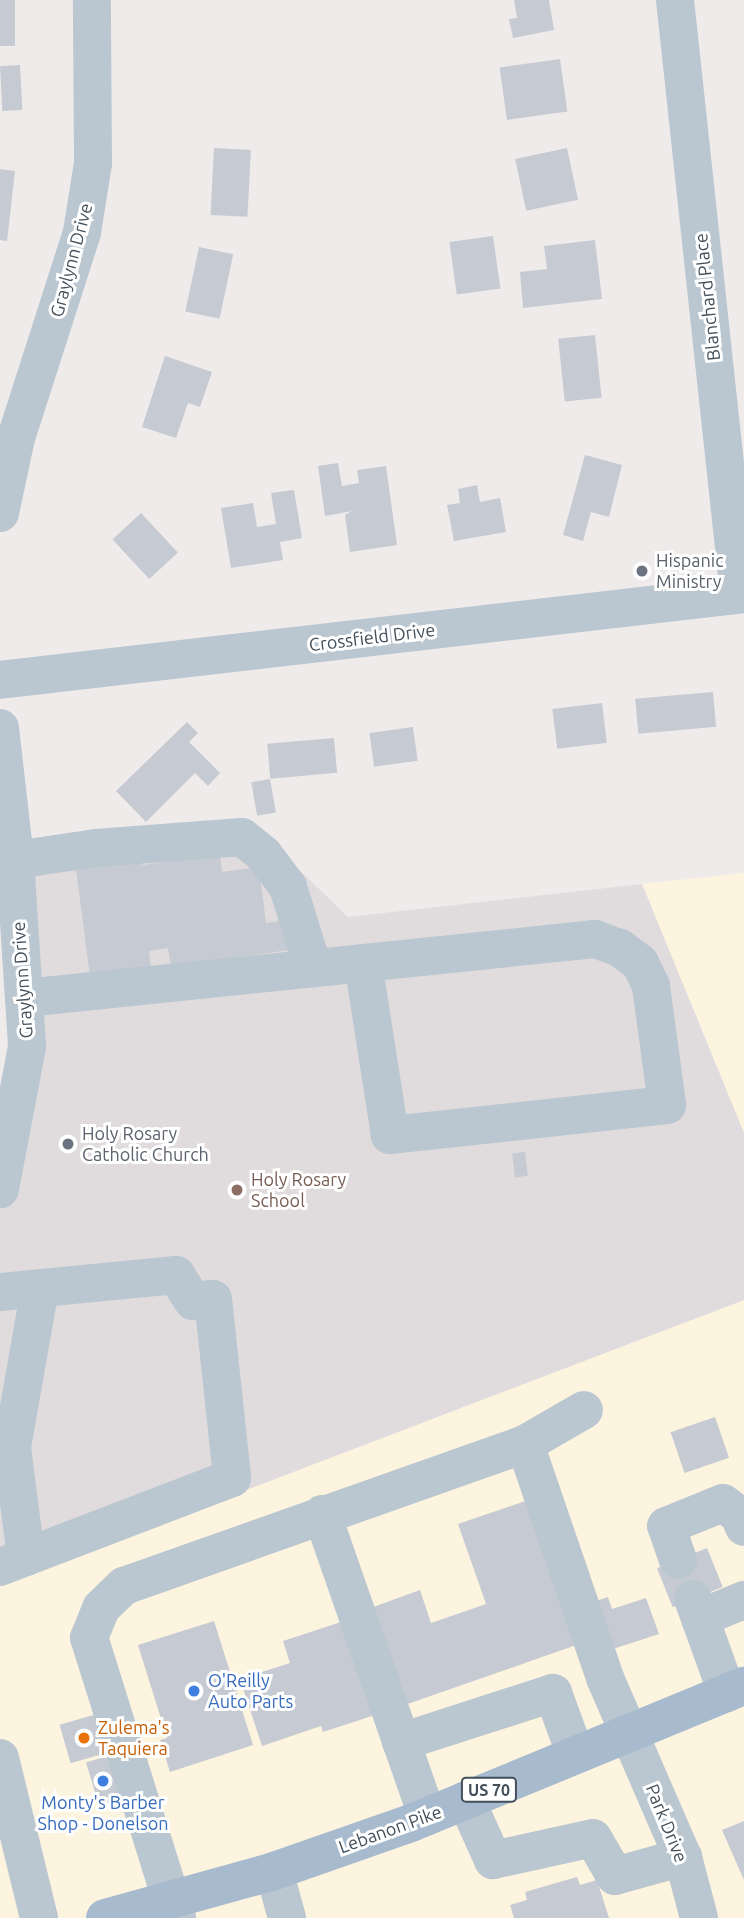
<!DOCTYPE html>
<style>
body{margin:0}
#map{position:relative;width:744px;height:1918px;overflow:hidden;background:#efebeb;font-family:Ubuntu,sans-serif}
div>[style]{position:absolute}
.commercial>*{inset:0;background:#fdf4e0}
.education>*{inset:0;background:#e0dcdd}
.building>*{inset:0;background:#c6cad2;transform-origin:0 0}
.minor>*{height:38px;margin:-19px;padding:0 19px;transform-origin:19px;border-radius:19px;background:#bac6d0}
.major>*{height:38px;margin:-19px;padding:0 19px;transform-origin:19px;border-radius:19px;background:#a8bbce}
.dots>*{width:19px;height:19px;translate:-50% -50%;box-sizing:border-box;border:4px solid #fff;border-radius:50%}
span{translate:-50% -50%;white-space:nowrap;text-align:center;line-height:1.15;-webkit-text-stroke:6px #fff;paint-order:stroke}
.shield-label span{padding:2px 5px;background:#fff;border:2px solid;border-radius:5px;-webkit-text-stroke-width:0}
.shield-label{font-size:16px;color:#424f5a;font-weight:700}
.street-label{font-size:18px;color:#424f5a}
.worship-label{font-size:18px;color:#5b616d}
.left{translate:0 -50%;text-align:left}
.education-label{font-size:18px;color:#785e54}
.shop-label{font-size:18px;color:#366cbe}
.food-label{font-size:18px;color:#c56008}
</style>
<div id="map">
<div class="commercial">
<i style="clip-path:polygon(744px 873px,744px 1133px,642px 884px)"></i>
<i style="clip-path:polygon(744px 1300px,744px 1918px,0 1918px,0 1584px)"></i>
</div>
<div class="education">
<i style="clip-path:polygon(251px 823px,348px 917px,642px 884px,744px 1133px,744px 1300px,0 1584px,0 1189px,5px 1169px,15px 860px)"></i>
</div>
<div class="building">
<i style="left:0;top:0;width:15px;height:46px"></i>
<i style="clip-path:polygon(514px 0,549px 0,554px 30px,513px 38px,509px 19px,517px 18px)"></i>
<i style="left:560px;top:59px;width:53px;height:61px;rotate:82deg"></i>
<i style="left:20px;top:65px;width:45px;height:20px;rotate:87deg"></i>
<i style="left:214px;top:148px;width:37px;height:67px;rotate:3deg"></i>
<i style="left:567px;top:148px;width:53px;height:53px;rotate:78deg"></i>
<i style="clip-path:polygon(0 169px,15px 171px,7px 241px,0 240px)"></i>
<i style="left:493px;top:236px;width:53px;height:44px;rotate:82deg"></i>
<i style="clip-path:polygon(595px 240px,602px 299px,523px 308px,520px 272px,547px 269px,544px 246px)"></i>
<i style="left:199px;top:247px;width:35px;height:66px;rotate:12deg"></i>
<i style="left:595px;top:335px;width:63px;height:37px;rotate:84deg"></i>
<i style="clip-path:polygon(165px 356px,212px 372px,200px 407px,188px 403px,176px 438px,142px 427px)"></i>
<i style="clip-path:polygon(585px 455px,622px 465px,609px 517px,591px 512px,583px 541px,563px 535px)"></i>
<i style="clip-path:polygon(338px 463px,342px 486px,359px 483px,357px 470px,386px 466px,397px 545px,350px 552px,345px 515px,352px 511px,325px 516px,318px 466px)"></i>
<i style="clip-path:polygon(477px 485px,480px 502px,500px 498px,506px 532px,454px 541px,447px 505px,460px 503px,458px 489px)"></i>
<i style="clip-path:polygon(294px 490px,302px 538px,280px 542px,283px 560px,231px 568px,221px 508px,253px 503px,257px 527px,276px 524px,271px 493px)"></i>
<i style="left:141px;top:513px;width:54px;height:39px;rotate:47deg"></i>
<i style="left:713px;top:692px;width:35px;height:78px;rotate:85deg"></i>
<i style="left:602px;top:703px;width:40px;height:50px;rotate:83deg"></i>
<i style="clip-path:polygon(187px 722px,198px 733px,189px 742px,220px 773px,208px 786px,195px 773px,146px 822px,116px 791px)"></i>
<i style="left:413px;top:727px;width:34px;height:44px;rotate:82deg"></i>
<i style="left:334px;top:738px;width:35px;height:67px;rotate:85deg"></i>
<i style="left:270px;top:779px;width:34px;height:19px;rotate:80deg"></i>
<i style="clip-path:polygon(141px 853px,142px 865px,220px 855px,222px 872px,259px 867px,266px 923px,286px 920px,290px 950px,171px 966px,168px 948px,149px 951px,151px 968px,90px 976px,75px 862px)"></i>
<i style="left:525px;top:1152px;width:24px;height:13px;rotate:83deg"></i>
<i style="left:715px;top:1417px;width:43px;height:47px;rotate:71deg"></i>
<i style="clip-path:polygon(534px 1498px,585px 1642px,399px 1707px,365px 1610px,420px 1590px,431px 1623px,486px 1604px,458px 1524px)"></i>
<i style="left:707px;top:1548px;width:42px;height:54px;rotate:68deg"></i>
<i style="clip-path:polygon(608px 1597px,612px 1609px,646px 1598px,659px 1634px,607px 1651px,590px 1603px)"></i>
<i style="clip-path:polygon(347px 1620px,378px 1714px,323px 1732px,321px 1726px,262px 1746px,240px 1679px,290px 1663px,283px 1641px)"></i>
<i style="clip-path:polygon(214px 1621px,253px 1745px,170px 1772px,160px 1740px,167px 1738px,138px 1645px)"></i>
<i style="left:97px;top:1714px;width:40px;height:39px;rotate:74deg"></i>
<i style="left:107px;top:1756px;width:45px;height:22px;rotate:73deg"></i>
<i style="clip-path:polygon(744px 1821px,744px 1880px,722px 1830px)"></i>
<i style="clip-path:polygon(577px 1877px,580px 1885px,597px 1880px,609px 1918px,514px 1918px,510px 1905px,527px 1900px,525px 1892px)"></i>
</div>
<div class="minor">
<i style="left:675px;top:0;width:597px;rotate:83.85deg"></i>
<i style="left:0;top:513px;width:77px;rotate:-78deg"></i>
<i style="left:16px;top:438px;width:216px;rotate:-72.2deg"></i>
<i style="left:82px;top:232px;width:70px;rotate:-80.9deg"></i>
<i style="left:93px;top:163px;width:163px;rotate:-90.4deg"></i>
<i style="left:0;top:680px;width:749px;rotate:-6.59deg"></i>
<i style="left:0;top:728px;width:133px;rotate:83.5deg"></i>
<i style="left:15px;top:860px;width:187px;rotate:86.3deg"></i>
<i style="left:27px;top:1047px;width:145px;rotate:100.8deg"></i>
<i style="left:15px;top:860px;width:82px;rotate:-8.4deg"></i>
<i style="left:96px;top:848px;width:146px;rotate:-4.3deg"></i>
<i style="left:242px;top:837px;width:28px;rotate:39deg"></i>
<i style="left:264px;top:855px;width:40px;rotate:53deg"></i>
<i style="left:288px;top:887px;width:85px;rotate:72.8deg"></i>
<i style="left:25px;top:998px;width:573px;rotate:-5.91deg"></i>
<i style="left:595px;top:939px;width:27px;rotate:20deg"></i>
<i style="left:620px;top:948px;width:25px;rotate:37deg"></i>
<i style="left:640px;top:963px;width:25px;rotate:64deg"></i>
<i style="left:651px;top:986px;width:120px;rotate:82.3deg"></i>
<i style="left:667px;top:1105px;width:279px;rotate:173.8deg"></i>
<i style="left:390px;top:1135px;width:174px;rotate:-98.9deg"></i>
<i style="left:0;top:1292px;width:177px;rotate:-5.5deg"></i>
<i style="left:176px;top:1275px;width:31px;rotate:57deg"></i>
<i style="left:193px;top:1301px;width:20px;rotate:-6deg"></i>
<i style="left:213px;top:1299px;width:180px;rotate:83.9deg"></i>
<i style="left:232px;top:1478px;width:248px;rotate:159deg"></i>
<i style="left:525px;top:1444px;width:247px;rotate:71.1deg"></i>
<i style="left:605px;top:1678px;width:195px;rotate:66.5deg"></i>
<i style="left:683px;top:1857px;width:63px;rotate:75.3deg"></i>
<i style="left:322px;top:1514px;width:320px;rotate:70.8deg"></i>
<i style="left:26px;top:1557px;width:111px;rotate:-97.3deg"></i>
<i style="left:12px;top:1447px;width:160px;rotate:-80deg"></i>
<i style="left:678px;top:1560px;width:36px;rotate:-109deg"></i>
<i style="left:666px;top:1526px;width:61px;rotate:-22deg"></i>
<i style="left:723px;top:1503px;width:20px;rotate:37deg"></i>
<i style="left:739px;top:1515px;width:13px;rotate:67deg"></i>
<i style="left:693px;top:1599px;width:100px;rotate:70.1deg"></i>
<i style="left:700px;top:1618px;width:48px;rotate:-22.2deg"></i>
<i style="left:401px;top:1742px;width:160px;rotate:-17.9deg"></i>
<i style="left:553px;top:1693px;width:64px;rotate:69.9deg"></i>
<i style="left:0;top:1758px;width:165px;rotate:76.3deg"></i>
<i style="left:466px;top:1800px;width:66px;rotate:65.8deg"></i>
<i style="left:493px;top:1860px;width:102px;rotate:-12.4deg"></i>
<i style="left:593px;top:1838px;width:44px;rotate:59.9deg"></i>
<i style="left:615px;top:1876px;width:71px;rotate:-15.6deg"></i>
<i style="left:274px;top:1871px;width:49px;rotate:74.5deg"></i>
<i style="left:177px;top:1918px;width:294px;rotate:-107.4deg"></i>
<i style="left:89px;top:1638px;width:32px;rotate:-68deg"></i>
<i style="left:101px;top:1608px;width:32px;rotate:-44deg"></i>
<i style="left:124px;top:1586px;width:425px;rotate:-19.5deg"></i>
<i style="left:525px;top:1444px;width:68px;rotate:-30deg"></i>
</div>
<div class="major">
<i style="left:105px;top:1918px;width:175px;rotate:-15.5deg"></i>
<i style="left:274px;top:1871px;width:145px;rotate:-19.3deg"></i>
<i style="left:411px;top:1823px;width:360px;rotate:-22.4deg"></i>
</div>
<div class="dots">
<i style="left:642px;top:571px;background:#6b7280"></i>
<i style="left:68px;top:1144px;background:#6b7280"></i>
<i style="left:237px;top:1190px;background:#8d6e63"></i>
<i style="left:194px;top:1691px;background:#3f7fe0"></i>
<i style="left:84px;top:1738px;background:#e8710a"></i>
<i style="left:103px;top:1781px;background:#3f7fe0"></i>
</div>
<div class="shield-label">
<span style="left:489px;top:1790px">US 70</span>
</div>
<div class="street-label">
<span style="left:71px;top:260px;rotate:-75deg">Graylynn Drive</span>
<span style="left:707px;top:297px;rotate:-96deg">Blanchard Place</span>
<span style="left:372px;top:637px;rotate:-7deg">Crossfield Drive</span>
<span style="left:22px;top:980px;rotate:-94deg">Graylynn Drive</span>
<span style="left:667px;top:1823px;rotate:68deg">Park Drive</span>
<span style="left:390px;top:1829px;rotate:-20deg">Lebanon Pike</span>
</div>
<div class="worship-label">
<span class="left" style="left:656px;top:571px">Hispanic<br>Ministry</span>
<span class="left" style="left:82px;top:1144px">Holy Rosary<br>Catholic Church</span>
</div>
<div class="education-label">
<span class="left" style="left:251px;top:1190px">Holy Rosary<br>School</span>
</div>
<div class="shop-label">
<span class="left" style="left:208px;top:1691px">O'Reilly<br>Auto Parts</span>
<span style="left:103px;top:1813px">Monty's Barber<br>Shop - Donelson</span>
</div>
<div class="food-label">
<span class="left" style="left:98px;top:1738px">Zulema's<br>Taquiera</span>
</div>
</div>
